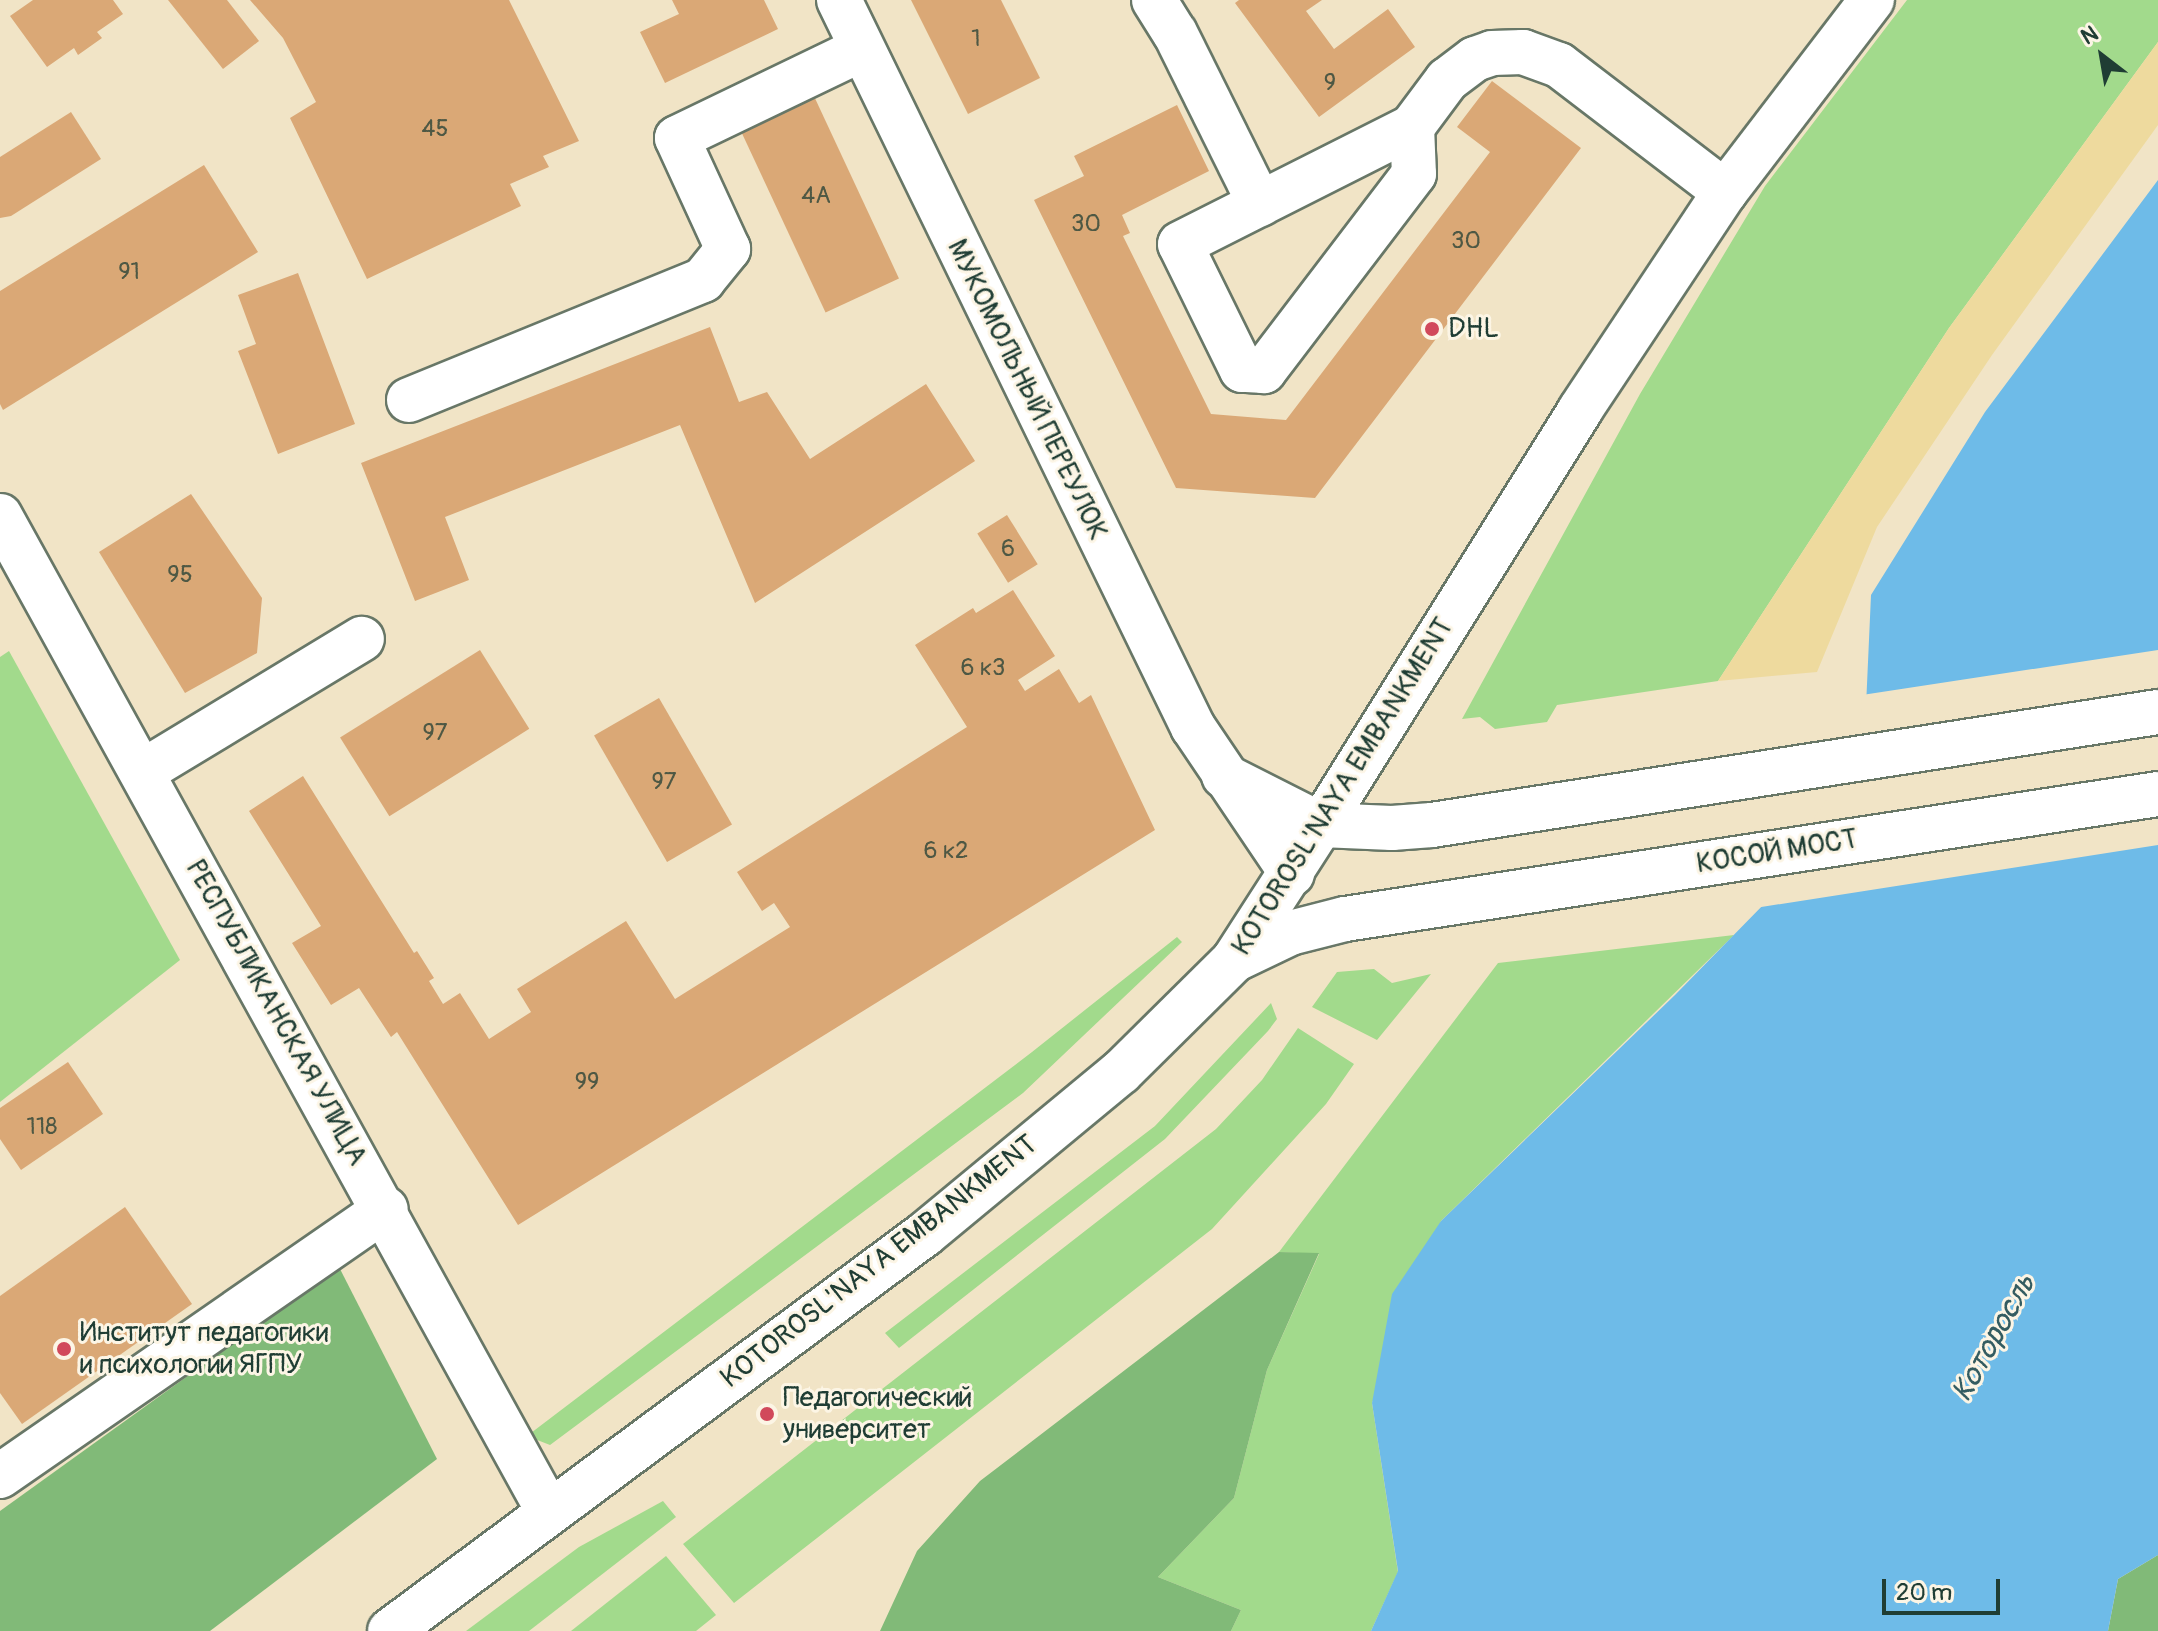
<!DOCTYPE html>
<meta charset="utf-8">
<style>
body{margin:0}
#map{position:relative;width:2158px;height:1631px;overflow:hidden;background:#f1e4c6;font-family:Pangolin,sans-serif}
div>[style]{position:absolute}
.green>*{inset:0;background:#a2da8c}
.forest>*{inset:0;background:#81ba78}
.sand>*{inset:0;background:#eeda9e}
.water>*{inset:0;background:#6ebbe8}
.pier>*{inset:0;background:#f1e4c6}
.building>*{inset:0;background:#daa876;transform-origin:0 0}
.roads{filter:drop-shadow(2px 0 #687767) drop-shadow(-2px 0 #687767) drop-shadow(0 2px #687767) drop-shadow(0 -2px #687767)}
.minor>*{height:44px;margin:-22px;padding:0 22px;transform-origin:22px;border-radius:22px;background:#fff}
.major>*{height:44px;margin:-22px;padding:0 22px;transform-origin:22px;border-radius:22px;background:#fff}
.dots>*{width:22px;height:22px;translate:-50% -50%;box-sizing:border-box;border:4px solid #fcf5e5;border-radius:50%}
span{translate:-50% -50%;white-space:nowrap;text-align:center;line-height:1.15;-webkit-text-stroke:6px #fcf5e5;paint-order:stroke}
.number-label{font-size:24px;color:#4e5844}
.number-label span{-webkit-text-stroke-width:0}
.poi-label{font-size:28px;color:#1f3d34}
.left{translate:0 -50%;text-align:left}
.street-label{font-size:28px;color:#1f3d34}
.water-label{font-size:30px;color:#335c61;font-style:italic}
.north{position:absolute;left:2062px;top:16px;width:80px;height:80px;-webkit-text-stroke:6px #fcf5e5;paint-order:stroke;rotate:329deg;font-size:22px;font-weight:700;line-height:32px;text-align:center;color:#1f3d34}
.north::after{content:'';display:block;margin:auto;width:28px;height:36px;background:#1f3d34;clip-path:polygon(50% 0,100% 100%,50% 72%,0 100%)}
.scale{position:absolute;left:1882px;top:1579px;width:118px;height:36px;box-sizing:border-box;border:4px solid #1f3d34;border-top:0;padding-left:10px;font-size:24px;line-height:28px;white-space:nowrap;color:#1f3d34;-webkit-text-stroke:6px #fcf5e5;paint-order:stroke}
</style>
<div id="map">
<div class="green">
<i style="clip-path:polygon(1907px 0,2158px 0,2158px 42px,1949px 328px,1718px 681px,1557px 705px,1547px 722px,1495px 729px,1480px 717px,1462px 719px,1640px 394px,1765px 186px)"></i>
<i style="clip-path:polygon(9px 651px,180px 960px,0 1102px,0 657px)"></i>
<i style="clip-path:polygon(1734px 935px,1441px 1221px,1372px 1403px,1398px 1572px,1371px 1631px,1231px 1631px,1241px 1610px,1158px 1577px,1234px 1498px,1267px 1370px,1319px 1254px,1279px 1252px,1498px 963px)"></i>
<i style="clip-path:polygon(1177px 937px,1182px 942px,1023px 1093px,550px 1445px,527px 1436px,1032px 1052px)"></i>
<i style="clip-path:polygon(1374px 969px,1392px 983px,1431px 974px,1377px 1040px,1312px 1007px,1337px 972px)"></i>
<i style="clip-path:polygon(1271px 1003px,1277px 1019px,1268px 1031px,1165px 1139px,899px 1348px,885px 1333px,1155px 1126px)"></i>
<i style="clip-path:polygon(1298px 1028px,1354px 1064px,1326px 1104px,1212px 1229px,734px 1603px,683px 1544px,1216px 1129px,1262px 1080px)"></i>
<i style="clip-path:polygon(663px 1501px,676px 1517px,529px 1631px,466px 1631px,579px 1547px)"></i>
<i style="clip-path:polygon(666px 1556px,716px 1615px,696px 1631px,571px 1631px)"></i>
</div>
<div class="forest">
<i style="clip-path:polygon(1279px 1252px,1319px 1253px,1267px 1370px,1234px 1498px,1158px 1577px,1241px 1610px,1231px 1631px,880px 1631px,917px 1551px,980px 1481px)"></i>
<i style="clip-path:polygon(339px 1267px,437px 1459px,210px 1631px,0 1631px,0 1511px)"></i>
<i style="clip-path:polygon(2158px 1555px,2158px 1631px,2108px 1631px,2118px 1579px)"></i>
</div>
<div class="sand">
<i style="clip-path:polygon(2158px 42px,2158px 125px,1992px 355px,1877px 527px,1817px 672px,1718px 681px,1949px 328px)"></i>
</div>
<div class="water">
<i style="clip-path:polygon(2158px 180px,2158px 1555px,2118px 1579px,2108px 1631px,1371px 1631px,1398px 1571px,1372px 1403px,1392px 1294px,1441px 1221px,1675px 995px,1767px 901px,1864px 751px,1871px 595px,1985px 412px)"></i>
</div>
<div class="pier">
<i style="clip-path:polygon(2158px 650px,2158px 845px,1755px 908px,1860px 749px,1862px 695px)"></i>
</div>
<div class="building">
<i style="clip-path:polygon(33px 0,113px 0,123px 14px,97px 32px,102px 38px,78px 55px,74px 48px,47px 67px,10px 16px)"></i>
<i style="clip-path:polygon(168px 0,227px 0,259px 41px,223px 69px)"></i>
<i style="clip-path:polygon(250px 0,509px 0,579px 141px,543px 156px,549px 167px,510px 184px,521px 206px,367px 279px,290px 118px,316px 102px,283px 38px)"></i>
<i style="clip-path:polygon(672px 0,764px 0,778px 29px,665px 83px,640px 32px,679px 14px)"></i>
<i style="clip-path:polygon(911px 0,1001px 0,1040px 78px,968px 114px)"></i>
<i style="clip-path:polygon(1239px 0,1322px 0,1306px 11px,1334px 49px,1388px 9px,1415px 47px,1319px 117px,1235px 3px)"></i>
<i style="left:806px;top:79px;width:220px;height:81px;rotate:65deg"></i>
<i style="clip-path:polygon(1492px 81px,1581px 148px,1315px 498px,1176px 488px,1034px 200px,1084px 176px,1074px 156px,1177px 105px,1209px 171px,1122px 215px,1130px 233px,1123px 236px,1211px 414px,1286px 420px,1490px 152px,1457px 127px)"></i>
<i style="clip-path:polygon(71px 112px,101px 159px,11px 216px,0 218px,0 157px)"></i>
<i style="clip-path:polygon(204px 165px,258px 252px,3px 410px,0 404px,0 291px)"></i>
<i style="clip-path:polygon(298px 273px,355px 424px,278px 454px,238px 351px,256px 344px,238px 295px)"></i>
<i style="clip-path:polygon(710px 327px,739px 402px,767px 392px,810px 459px,926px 384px,975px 461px,755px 603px,680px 425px,445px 517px,469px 580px,415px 601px,361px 463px)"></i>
<i style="clip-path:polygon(191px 494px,262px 598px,257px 653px,185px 693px,99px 552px)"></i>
<i style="left:1007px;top:515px;width:58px;height:35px;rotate:58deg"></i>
<i style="clip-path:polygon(1013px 590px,1055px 656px,1018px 680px,1025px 691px,1059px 669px,1079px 703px,1091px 695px,1155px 830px,518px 1225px,397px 1032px,391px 1037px,359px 988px,331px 1005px,292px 943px,321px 926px,249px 811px,303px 776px,414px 953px,417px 951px,434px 978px,429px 981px,443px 1004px,460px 993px,489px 1039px,531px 1012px,517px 989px,626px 921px,675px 999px,790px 927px,774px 903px,762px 911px,737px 872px,967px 727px,915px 645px,973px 608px,976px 613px)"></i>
<i style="left:480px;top:650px;width:93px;height:165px;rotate:58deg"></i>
<i style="left:659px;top:698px;width:146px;height:75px;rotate:60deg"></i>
<i style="clip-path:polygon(68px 1062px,103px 1114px,21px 1170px,0 1139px,0 1108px)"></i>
<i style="clip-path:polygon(125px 1207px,192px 1304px,22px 1424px,0 1393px,0 1296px)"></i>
</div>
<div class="roads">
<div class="minor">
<i style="left:839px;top:0;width:809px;rotate:64.04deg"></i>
<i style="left:1193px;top:727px;width:177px;rotate:56deg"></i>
<i style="left:1154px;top:0;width:39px;rotate:58deg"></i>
<i style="left:1175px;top:33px;width:191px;rotate:63.6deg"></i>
<i style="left:1412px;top:127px;width:47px;rotate:87.6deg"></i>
<i style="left:1414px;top:174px;width:248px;rotate:127.3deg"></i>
<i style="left:1264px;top:371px;width:22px;rotate:-177deg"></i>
<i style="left:1242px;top:370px;width:140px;rotate:-116.2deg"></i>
<i style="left:1180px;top:244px;width:260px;rotate:-26.8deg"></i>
<i style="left:1412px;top:127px;width:59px;rotate:-53.3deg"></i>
<i style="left:1447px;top:80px;width:35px;rotate:-37deg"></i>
<i style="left:1475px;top:59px;width:18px;rotate:-19deg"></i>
<i style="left:1492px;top:53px;width:31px;rotate:-2deg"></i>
<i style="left:1523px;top:52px;width:38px;rotate:20deg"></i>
<i style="left:1559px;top:65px;width:209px;rotate:37.4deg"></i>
<i style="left:409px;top:400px;width:318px;rotate:-22.2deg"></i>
<i style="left:703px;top:280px;width:40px;rotate:-51deg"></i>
<i style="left:728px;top:249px;width:122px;rotate:-114.7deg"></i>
<i style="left:677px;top:138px;width:205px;rotate:-25.7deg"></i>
<i style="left:0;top:516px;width:1137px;rotate:61.14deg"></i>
<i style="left:142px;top:772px;width:257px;rotate:-31.2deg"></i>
<i style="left:1224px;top:776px;width:109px;rotate:26.8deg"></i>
<i style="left:1321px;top:825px;width:489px;rotate:-58deg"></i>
<i style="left:1580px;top:410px;width:262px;rotate:-56.4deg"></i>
<i style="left:1725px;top:192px;width:242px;rotate:-52.6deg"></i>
<i style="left:0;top:1476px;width:469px;rotate:-34.7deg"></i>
</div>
<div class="major">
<i style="left:1234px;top:960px;width:62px;rotate:-25.7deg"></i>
<i style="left:1290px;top:933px;width:57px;rotate:-14.3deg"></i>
<i style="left:1345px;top:919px;width:823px;rotate:-8.74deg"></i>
<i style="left:390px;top:1631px;width:666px;rotate:-36.58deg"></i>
<i style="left:925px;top:1234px;width:254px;rotate:-39.6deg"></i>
<i style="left:1121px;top:1072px;width:159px;rotate:-44.7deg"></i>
<i style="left:1234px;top:960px;width:161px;rotate:-57.2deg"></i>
<i style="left:1321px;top:825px;width:71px;rotate:2.4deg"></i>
<i style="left:1392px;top:828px;width:40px;rotate:-4.3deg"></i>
<i style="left:1432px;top:825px;width:735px;rotate:-8.85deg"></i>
</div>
</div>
<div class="dots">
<i style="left:1432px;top:329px;background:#d1495b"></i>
<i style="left:64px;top:1349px;background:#d1495b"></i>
<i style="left:767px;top:1414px;background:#d1495b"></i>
</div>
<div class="number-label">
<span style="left:976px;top:39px">1</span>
<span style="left:1330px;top:83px">9</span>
<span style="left:435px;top:129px">45</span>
<span style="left:816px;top:196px">4А</span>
<span style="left:1086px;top:224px">30</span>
<span style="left:1466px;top:241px">30</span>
<span style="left:129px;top:272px">91</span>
<span style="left:1008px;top:549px">6</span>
<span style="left:180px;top:575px">95</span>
<span style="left:983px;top:668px">6 к3</span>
<span style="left:435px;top:733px">97</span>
<span style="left:664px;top:782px">97</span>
<span style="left:946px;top:851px">6 к2</span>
<span style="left:587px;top:1082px">99</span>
<span style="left:42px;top:1127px">118</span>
</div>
<div class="poi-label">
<span class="left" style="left:1448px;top:329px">DHL</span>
<span class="left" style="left:80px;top:1349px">Институт педагогики<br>и психологии ЯГПУ</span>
<span class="left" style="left:783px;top:1414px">Педагогический<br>университет</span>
</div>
<div class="street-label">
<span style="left:1027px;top:390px;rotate:64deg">МУКОМОЛЬНЫЙ ПЕРЕУЛОК</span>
<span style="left:1343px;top:787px;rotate:-58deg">KOTOROSL'NAYA EMBANKMENT</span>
<span style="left:1777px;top:852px;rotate:-9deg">КОСОЙ МОСТ</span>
<span style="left:276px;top:1013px;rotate:61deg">РЕСПУБЛИКАНСКАЯ УЛИЦА</span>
<span style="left:879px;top:1262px;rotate:-38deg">KOTOROSL'NAYA EMBANKMENT</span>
</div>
<div class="water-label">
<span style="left:1994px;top:1338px;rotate:-61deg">Которосль</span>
</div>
<div class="north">N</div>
<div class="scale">20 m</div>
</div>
